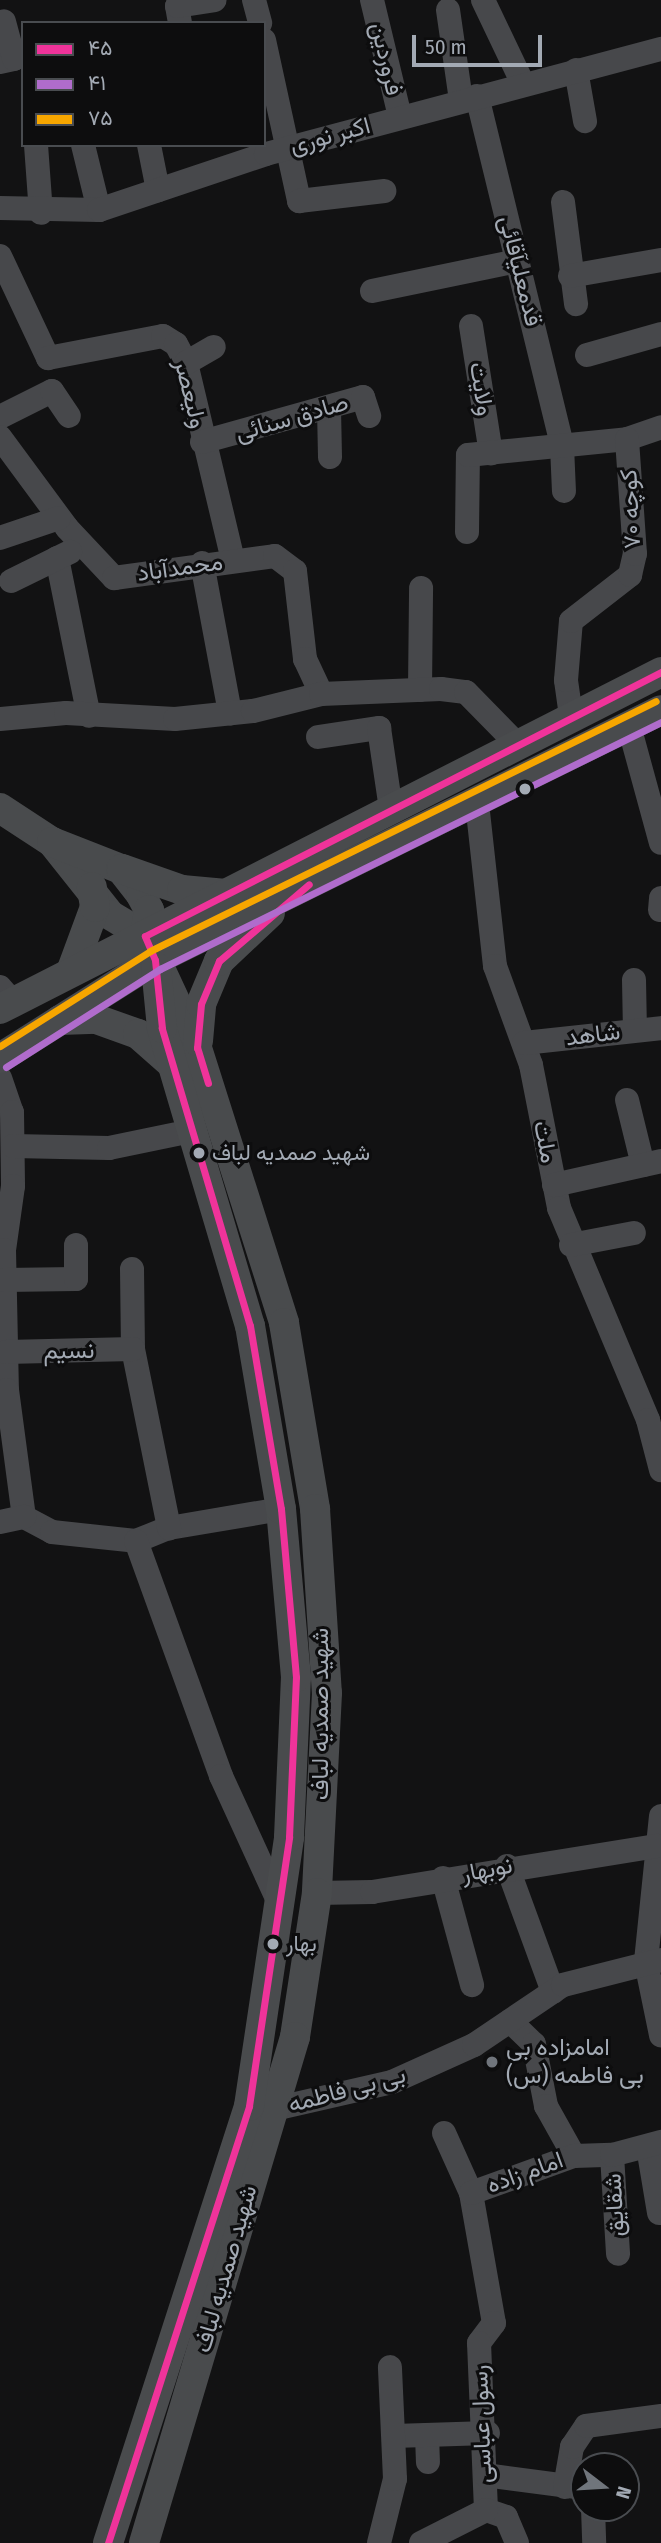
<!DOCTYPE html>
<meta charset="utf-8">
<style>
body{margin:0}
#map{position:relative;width:661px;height:2543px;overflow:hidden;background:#121213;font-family:"Fira Sans Condensed",Vazirmatn,sans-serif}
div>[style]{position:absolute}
.minor>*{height:24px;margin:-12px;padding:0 12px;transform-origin:12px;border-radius:12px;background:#47484b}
.major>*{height:30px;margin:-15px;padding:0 15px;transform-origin:15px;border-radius:15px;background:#494b4d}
.bus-1>*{height:7px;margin:-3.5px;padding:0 3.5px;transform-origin:3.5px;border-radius:3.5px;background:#ef339a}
.bus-2>*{height:7px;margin:-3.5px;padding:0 3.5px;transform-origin:3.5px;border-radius:3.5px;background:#b06ccc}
.bus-3>*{height:7px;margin:-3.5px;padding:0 3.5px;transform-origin:3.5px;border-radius:3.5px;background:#f7a600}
.dots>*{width:19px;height:19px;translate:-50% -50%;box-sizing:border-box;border:4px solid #0d0d0e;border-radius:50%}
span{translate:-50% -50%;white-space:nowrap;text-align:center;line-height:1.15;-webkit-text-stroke:6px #0d0d0e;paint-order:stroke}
.bus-label{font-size:22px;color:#a3aab4}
.left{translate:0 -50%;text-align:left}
.street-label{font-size:24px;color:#a3aab4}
.poi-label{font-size:24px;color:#a3aab4}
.legend{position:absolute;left:21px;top:21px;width:245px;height:126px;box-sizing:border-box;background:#0d0d0e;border:2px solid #494c50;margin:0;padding:9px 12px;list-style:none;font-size:21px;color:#a3aab4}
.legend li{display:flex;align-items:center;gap:14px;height:35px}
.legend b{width:35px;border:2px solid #494c50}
.north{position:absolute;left:570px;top:2452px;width:70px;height:70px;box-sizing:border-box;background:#0d0d0e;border:2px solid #494c50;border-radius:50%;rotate:107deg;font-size:19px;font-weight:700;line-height:28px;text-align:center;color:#a3aab4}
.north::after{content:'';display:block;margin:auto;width:24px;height:32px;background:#70757c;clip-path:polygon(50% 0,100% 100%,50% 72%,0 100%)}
.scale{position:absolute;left:412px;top:35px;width:130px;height:32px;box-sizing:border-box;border:4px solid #a3aab4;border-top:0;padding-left:9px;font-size:21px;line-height:24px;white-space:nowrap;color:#a3aab4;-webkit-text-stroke:5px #0d0d0e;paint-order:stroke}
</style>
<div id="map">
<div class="minor">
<i style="left:254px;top:0;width:24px;rotate:75deg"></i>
<i style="left:372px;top:0;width:120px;rotate:76.5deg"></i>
<i style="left:483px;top:0;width:93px;rotate:64.5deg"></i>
<i style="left:448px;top:10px;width:91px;rotate:81.8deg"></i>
<i style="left:180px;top:23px;width:17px;rotate:-100deg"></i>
<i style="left:177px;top:6px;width:38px;rotate:-9deg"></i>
<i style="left:264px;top:40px;width:165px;rotate:77.7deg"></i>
<i style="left:299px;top:201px;width:86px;rotate:-6.7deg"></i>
<i style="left:0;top:62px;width:14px;rotate:-12deg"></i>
<i style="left:14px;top:59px;width:39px;rotate:-105deg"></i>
<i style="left:576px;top:70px;width:52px;rotate:80deg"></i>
<i style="left:477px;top:96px;width:360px;rotate:76.3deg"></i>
<i style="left:562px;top:446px;width:45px;rotate:87.5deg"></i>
<i style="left:36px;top:145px;width:68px;rotate:85.8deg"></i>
<i style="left:83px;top:145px;width:67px;rotate:76.2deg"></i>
<i style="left:149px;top:145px;width:46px;rotate:78.7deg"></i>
<i style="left:563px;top:202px;width:103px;rotate:82.7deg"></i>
<i style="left:0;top:208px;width:99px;rotate:1.2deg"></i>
<i style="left:99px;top:210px;width:176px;rotate:-18.5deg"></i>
<i style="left:266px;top:154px;width:409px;rotate:-14.9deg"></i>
<i style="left:0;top:256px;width:113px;rotate:64.8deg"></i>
<i style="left:48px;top:358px;width:117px;rotate:-10.8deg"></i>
<i style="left:163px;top:336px;width:15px;rotate:32deg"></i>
<i style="left:176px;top:344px;width:21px;rotate:62deg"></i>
<i style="left:186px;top:363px;width:203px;rotate:76.6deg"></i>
<i style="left:570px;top:276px;width:92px;rotate:-10deg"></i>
<i style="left:372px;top:291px;width:148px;rotate:-11.7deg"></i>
<i style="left:471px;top:326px;width:129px;rotate:81.1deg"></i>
<i style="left:587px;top:355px;width:77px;rotate:-15.8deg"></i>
<i style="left:186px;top:363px;width:32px;rotate:-30deg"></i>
<i style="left:329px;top:409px;width:48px;rotate:88.8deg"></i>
<i style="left:0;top:417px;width:58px;rotate:-26.6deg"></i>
<i style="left:52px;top:391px;width:30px;rotate:56deg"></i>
<i style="left:0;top:437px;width:113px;rotate:53.6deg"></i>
<i style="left:67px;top:528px;width:69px;rotate:46.8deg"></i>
<i style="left:114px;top:578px;width:162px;rotate:-7.8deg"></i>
<i style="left:275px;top:556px;width:25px;rotate:37deg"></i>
<i style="left:295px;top:571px;width:89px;rotate:83.5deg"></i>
<i style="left:305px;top:659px;width:38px;rotate:65deg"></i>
<i style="left:202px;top:442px;width:167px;rotate:-15.6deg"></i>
<i style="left:363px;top:397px;width:20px;rotate:72deg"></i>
<i style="left:467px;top:532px;width:77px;rotate:-89.3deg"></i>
<i style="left:468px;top:455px;width:160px;rotate:-5.7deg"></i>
<i style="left:627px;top:439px;width:36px;rotate:-19deg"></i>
<i style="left:0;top:538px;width:62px;rotate:-18.7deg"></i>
<i style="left:57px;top:558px;width:161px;rotate:78.6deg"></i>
<i style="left:202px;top:563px;width:153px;rotate:79.4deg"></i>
<i style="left:11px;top:581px;width:66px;rotate:-26.2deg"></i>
<i style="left:420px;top:690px;width:102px;rotate:-89.4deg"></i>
<i style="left:571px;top:716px;width:36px;rotate:-98deg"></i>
<i style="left:566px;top:680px;width:59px;rotate:-85.2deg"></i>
<i style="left:571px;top:621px;width:75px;rotate:-37.9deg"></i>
<i style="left:630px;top:575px;width:22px;rotate:-77deg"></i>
<i style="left:635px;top:554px;width:115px;rotate:-94deg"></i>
<i style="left:0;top:719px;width:66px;rotate:-5.2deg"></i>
<i style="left:66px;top:713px;width:109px;rotate:3.2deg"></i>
<i style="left:175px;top:719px;width:78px;rotate:-5.9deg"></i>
<i style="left:253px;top:711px;width:70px;rotate:-14deg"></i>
<i style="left:321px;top:694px;width:120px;rotate:-2.4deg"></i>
<i style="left:441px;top:689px;width:25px;rotate:7deg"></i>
<i style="left:466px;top:692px;width:73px;rotate:45.6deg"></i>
<i style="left:629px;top:726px;width:121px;rotate:74.7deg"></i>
<i style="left:318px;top:737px;width:62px;rotate:-8.4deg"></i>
<i style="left:379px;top:728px;width:82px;rotate:81.6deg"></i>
<i style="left:477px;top:803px;width:164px;rotate:83.7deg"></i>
<i style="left:495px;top:966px;width:105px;rotate:70deg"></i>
<i style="left:531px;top:1065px;width:146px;rotate:78.9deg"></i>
<i style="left:559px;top:1208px;width:230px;rotate:67.2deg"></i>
<i style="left:648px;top:1420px;width:52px;rotate:75.4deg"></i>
<i style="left:660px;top:910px;width:12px;rotate:-85deg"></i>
<i style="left:634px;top:980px;width:50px;rotate:88.9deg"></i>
<i style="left:0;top:987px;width:18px;rotate:49deg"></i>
<i style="left:524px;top:1043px;width:138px;rotate:-6.2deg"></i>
<i style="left:0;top:1078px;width:36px;rotate:71deg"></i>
<i style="left:12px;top:1112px;width:74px;rotate:89.2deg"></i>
<i style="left:13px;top:1186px;width:65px;rotate:98deg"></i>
<i style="left:4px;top:1250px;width:140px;rotate:88.8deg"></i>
<i style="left:7px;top:1390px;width:128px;rotate:82.4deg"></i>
<i style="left:24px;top:1517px;width:32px;rotate:28deg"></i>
<i style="left:52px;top:1532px;width:84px;rotate:6.1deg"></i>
<i style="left:136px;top:1541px;width:35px;rotate:-22deg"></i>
<i style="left:169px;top:1528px;width:114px;rotate:-9.6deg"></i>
<i style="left:627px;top:1100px;width:67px;rotate:76.2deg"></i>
<i style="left:13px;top:1146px;width:96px;rotate:1.2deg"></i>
<i style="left:109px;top:1148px;width:84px;rotate:-11.7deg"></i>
<i style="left:554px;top:1185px;width:110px;rotate:-12.6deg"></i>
<i style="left:571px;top:1245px;width:64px;rotate:-10.8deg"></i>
<i style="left:132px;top:1269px;width:80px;rotate:89.3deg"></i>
<i style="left:133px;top:1349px;width:183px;rotate:78.6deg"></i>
<i style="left:4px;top:1280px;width:72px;rotate:-0.8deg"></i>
<i style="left:76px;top:1279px;width:34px;rotate:-90deg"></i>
<i style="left:6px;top:1352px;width:127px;rotate:-1.4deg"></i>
<i style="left:0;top:1522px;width:25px;rotate:-12deg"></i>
<i style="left:136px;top:1541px;width:250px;rotate:70.1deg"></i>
<i style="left:221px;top:1776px;width:144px;rotate:65.4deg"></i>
<i style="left:661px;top:1816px;width:147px;rotate:95.9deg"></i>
<i style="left:646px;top:1962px;width:75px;rotate:78.4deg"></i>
<i style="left:507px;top:1866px;width:134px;rotate:69.9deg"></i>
<i style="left:443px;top:1878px;width:111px;rotate:74.8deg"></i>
<i style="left:317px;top:1893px;width:55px;rotate:-1deg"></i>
<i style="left:372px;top:1892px;width:289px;rotate:-9.2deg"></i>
<i style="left:510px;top:2021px;width:33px;rotate:44deg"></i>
<i style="left:534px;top:2044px;width:63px;rotate:79deg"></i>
<i style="left:546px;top:2106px;width:57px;rotate:60.8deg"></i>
<i style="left:274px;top:2109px;width:121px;rotate:-12.9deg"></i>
<i style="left:392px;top:2082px;width:90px;rotate:-24.3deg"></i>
<i style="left:474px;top:2045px;width:107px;rotate:-34deg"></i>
<i style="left:563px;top:1985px;width:101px;rotate:-14.3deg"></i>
<i style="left:444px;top:2133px;width:66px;rotate:65.8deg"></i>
<i style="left:471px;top:2193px;width:132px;rotate:80deg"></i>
<i style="left:494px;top:2323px;width:25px;rotate:127deg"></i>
<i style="left:479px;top:2343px;width:167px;rotate:87.6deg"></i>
<i style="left:486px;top:2510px;width:21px;rotate:19deg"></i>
<i style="left:506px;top:2517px;width:28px;rotate:67deg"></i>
<i style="left:648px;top:2147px;width:67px;rotate:80.5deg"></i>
<i style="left:612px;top:2155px;width:99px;rotate:86.5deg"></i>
<i style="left:471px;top:2193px;width:109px;rotate:-19.8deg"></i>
<i style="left:574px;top:2156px;width:38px;rotate:-2deg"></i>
<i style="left:612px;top:2155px;width:51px;rotate:-14.9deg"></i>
<i style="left:427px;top:2435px;width:27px;rotate:88deg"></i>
<i style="left:394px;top:2436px;width:94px;rotate:-1.8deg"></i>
<i style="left:485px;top:2475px;width:100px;rotate:7.5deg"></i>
<i style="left:565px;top:2487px;width:41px;rotate:-80.1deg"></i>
<i style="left:572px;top:2447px;width:25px;rotate:-56deg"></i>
<i style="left:586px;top:2426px;width:76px;rotate:-7.6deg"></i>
<i style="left:593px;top:2508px;width:35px;rotate:88deg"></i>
<i style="left:379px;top:2543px;width:66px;rotate:-76deg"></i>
<i style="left:395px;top:2479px;width:112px;rotate:-92.6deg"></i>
<i style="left:421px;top:2543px;width:73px;rotate:-26.9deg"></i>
</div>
<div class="major">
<i style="left:0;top:808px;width:62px;rotate:33.2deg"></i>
<i style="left:52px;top:842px;width:93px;rotate:51.5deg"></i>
<i style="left:110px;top:915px;width:41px;rotate:31deg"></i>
<i style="left:52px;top:842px;width:74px;rotate:21.4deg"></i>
<i style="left:121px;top:869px;width:33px;rotate:52deg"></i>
<i style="left:141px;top:895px;width:17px;rotate:62deg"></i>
<i style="left:149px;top:910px;width:26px;rotate:99deg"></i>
<i style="left:145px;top:936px;width:123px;rotate:65.1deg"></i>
<i style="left:197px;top:1048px;width:288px;rotate:72.4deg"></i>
<i style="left:284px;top:1323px;width:189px;rotate:80.5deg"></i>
<i style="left:315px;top:1509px;width:184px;rotate:86.3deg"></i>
<i style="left:327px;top:1693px;width:200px;rotate:92.9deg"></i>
<i style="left:317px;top:1893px;width:146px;rotate:98.7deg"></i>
<i style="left:295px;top:2037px;width:528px;rotate:106.62deg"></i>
<i style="left:122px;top:869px;width:64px;rotate:19.3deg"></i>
<i style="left:182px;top:890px;width:44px;rotate:5.2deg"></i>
<i style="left:71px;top:972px;width:69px;rotate:-69.7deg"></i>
<i style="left:95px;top:907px;width:20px;rotate:-99deg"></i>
<i style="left:0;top:1009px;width:742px;rotate:-27.01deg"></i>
<i style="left:60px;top:1020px;width:36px;rotate:-2deg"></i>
<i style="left:96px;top:1019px;width:45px;rotate:19.7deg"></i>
<i style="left:138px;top:1034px;width:45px;rotate:41.4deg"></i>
<i style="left:198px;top:1041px;width:37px;rotate:-85deg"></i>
<i style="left:201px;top:1004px;width:47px;rotate:-67.3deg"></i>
<i style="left:219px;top:961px;width:70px;rotate:-43.3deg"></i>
<i style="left:0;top:1058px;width:183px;rotate:-32.3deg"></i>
<i style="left:155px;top:960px;width:564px;rotate:-26.29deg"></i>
<i style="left:108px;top:2543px;width:459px;rotate:-72.1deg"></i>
<i style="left:249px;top:2106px;width:272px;rotate:-81.5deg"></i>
<i style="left:289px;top:1837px;width:160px;rotate:-87.5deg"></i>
<i style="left:296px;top:1677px;width:169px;rotate:-95.1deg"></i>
<i style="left:281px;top:1509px;width:186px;rotate:-99.6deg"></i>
<i style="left:250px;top:1326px;width:311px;rotate:-106.5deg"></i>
<i style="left:162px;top:1028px;width:61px;rotate:-95.6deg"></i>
</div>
<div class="bus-1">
<i style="left:208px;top:1083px;width:37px;rotate:-107deg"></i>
<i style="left:197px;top:1048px;width:44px;rotate:-84.8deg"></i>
<i style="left:201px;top:1004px;width:47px;rotate:-67.3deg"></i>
<i style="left:219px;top:961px;width:118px;rotate:-40.5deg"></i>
<i style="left:108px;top:2543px;width:459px;rotate:-72.1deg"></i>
<i style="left:249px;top:2106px;width:272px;rotate:-81.5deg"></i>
<i style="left:289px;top:1837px;width:160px;rotate:-87.5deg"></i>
<i style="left:296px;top:1677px;width:169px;rotate:-95.1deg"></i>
<i style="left:281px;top:1509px;width:186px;rotate:-99.6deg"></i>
<i style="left:250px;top:1326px;width:311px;rotate:-106.5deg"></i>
<i style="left:162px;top:1028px;width:68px;rotate:-95.9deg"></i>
<i style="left:155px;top:960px;width:26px;rotate:-113deg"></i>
<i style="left:145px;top:936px;width:580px;rotate:-27.1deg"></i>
</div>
<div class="bus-2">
<i style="left:6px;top:1067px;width:183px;rotate:-32.5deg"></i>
<i style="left:160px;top:969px;width:559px;rotate:-26.24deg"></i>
</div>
<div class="bus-3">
<i style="left:0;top:1046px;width:178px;rotate:-32.3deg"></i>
<i style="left:150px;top:951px;width:564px;rotate:-26.29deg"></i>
</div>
<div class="dots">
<i style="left:525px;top:789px;background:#a3aab4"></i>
<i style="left:199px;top:1153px;background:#a3aab4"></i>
<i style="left:273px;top:1944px;background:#a3aab4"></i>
<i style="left:492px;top:2062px;background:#70757c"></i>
</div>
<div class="bus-label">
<span class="left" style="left:212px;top:1153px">شهید صمدیه لباف</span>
<span class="left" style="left:286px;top:1944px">بهار</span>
</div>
<div class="street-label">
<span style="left:386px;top:59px;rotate:77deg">فروردین</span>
<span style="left:330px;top:136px;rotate:-15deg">اکبر نوری</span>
<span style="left:520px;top:271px;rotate:76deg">قدمعلیآقائی</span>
<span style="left:481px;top:389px;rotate:81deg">ولایت</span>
<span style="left:190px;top:394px;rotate:76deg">ولیعصر</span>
<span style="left:292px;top:418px;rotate:-16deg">صادق سنائی</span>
<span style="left:631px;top:509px;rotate:-93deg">کوچه ۷۰</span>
<span style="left:180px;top:568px;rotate:-8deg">محمدآباد</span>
<span style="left:593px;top:1035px;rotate:-7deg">شاهد</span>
<span style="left:545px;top:1142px;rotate:79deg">ملت</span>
<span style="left:69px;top:1351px;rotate:-1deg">نسیم</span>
<span style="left:321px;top:1714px;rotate:-90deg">شهید صمدیه لباف</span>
<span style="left:487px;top:1870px;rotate:-11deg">نوبهار</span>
<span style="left:347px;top:2090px;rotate:-15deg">بی بی فاطمه</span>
<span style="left:525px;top:2173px;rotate:-20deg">امام زاده</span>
<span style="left:615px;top:2205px;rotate:-93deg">شقایق</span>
<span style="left:226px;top:2269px;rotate:-74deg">شهید صمدیه لباف</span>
<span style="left:482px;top:2424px;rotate:-92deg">رسول عباسی</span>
</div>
<div class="poi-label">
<span class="left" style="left:506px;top:2062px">امامزاده بی<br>بی فاطمه (س)</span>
</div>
<ul class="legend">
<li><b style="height:9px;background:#ef339a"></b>۴۵</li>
<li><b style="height:9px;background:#b06ccc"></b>۴۱</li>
<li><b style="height:9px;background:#f7a600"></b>۷۵</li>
</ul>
<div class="north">N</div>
<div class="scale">50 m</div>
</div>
